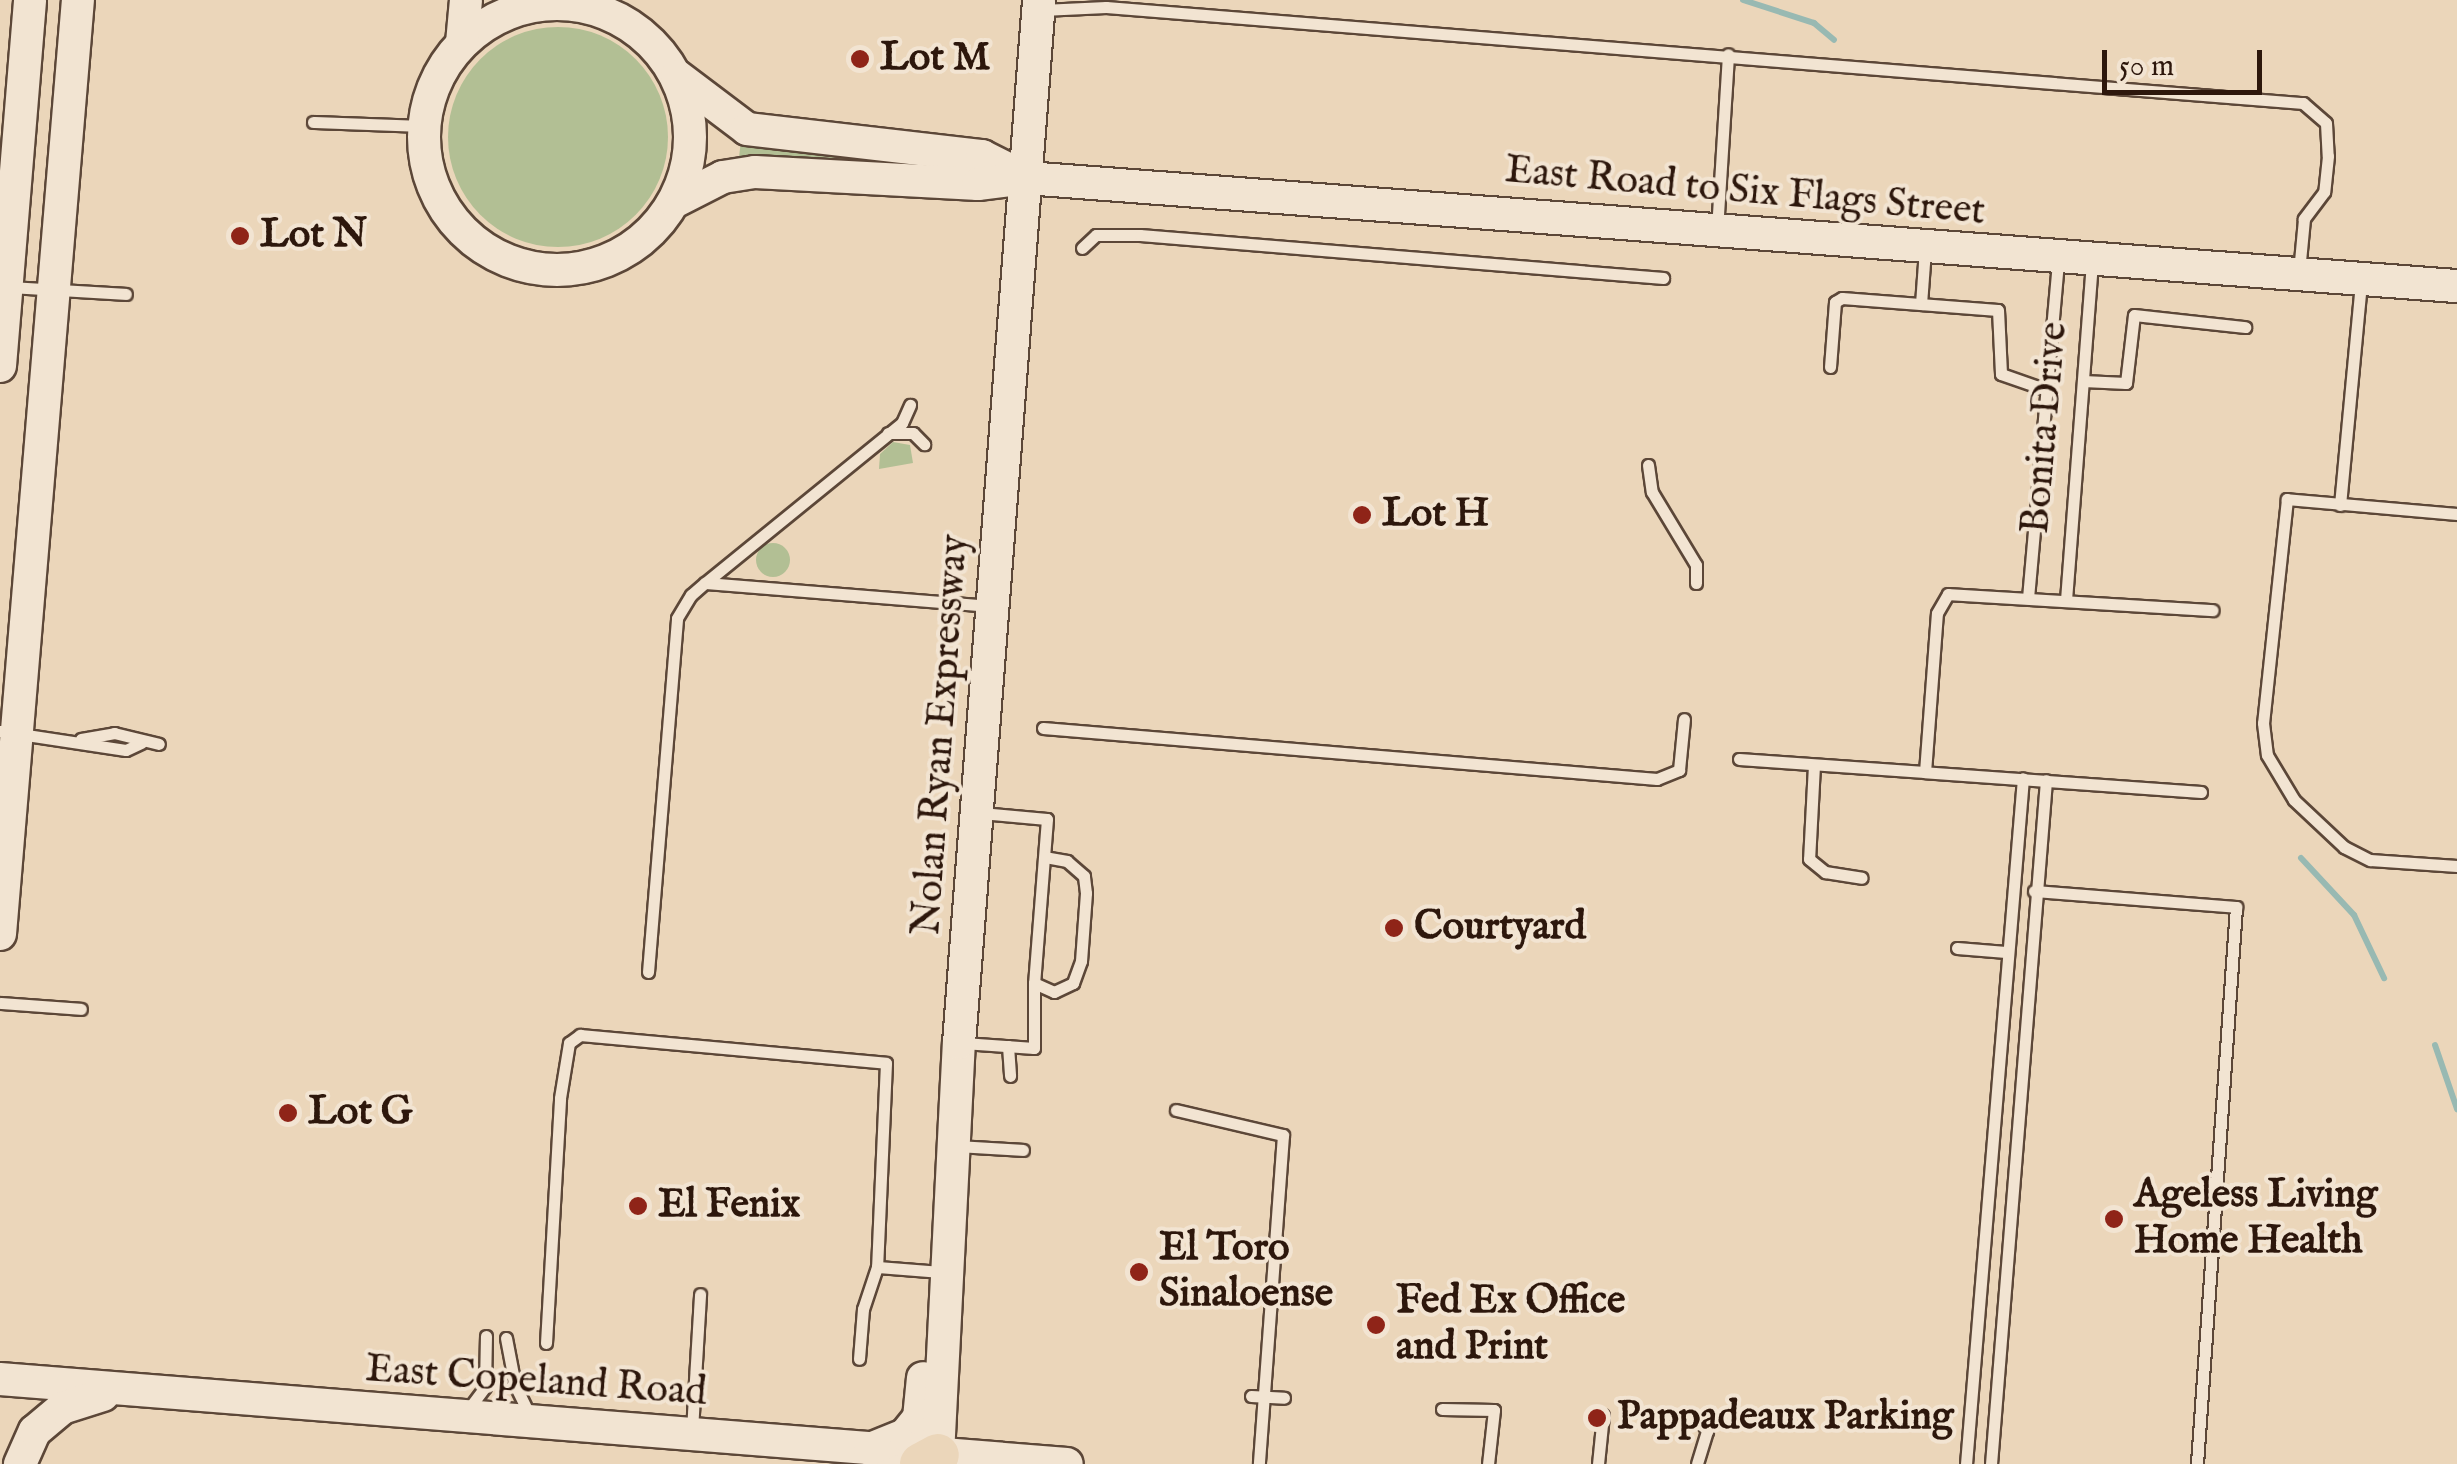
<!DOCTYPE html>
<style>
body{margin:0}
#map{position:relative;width:2457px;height:1464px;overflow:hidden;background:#ebd6ba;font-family:"IM FELL English",serif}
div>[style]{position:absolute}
.green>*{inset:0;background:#b2bf94}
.round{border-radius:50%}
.stream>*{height:6px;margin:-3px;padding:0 3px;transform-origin:3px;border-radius:3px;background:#98b9b2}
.roads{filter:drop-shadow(2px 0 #5c4738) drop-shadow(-2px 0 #5c4738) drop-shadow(0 2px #5c4738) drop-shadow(0 -2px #5c4738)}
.lane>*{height:11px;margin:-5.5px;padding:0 5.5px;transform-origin:5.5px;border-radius:5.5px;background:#f2e4d2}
.secondary>*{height:32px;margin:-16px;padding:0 16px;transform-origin:16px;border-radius:16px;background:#f2e4d2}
.secondary>.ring{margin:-16px;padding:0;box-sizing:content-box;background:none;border:32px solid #f2e4d2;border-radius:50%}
.highway>*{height:42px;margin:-21px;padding:0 21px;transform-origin:21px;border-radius:21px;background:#ebd6ba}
.dots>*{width:28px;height:28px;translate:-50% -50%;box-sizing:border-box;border:5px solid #f2e4d2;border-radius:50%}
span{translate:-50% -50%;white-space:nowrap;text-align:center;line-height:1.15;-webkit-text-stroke:8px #f2e4d2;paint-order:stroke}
.poi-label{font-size:40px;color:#2d170c;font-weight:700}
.left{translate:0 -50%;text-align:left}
.street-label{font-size:40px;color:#2d170c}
.scale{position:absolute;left:2102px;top:50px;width:160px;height:45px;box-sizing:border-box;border:5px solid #2d170c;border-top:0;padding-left:12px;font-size:30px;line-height:35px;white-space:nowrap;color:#2d170c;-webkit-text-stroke:8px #f2e4d2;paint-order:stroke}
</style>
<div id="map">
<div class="green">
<i class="round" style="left:448px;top:27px;width:220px;height:220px"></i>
<i style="clip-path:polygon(741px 141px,923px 162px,914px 167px,739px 157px)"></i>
<i style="clip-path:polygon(893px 442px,910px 445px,913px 463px,879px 469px,880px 454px)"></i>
<i class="round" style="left:756px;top:543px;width:34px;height:34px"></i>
</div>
<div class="stream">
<i style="left:1743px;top:0;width:75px;rotate:17.9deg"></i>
<i style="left:1814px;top:23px;width:26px;rotate:40deg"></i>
<i style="left:2301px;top:858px;width:78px;rotate:47.1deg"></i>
<i style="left:2354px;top:915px;width:70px;rotate:64.5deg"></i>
<i style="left:2435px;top:1045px;width:68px;rotate:71deg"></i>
</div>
<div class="roads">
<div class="lane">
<i style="left:1042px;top:10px;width:64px;rotate:-2.7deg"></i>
<i style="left:1106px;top:7px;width:1201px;rotate:4.59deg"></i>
<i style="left:2303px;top:103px;width:30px;rotate:41deg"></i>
<i style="left:2326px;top:123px;width:33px;rotate:87deg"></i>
<i style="left:2328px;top:156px;width:36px;rotate:96deg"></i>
<i style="left:2324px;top:192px;width:34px;rotate:127deg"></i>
<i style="left:2304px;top:219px;width:53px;rotate:95.4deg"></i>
<i style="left:313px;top:122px;width:111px;rotate:2.1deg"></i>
<i style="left:1717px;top:230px;width:176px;rotate:-86.4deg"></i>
<i style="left:1082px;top:248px;width:19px;rotate:-43deg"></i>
<i style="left:1096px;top:235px;width:44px"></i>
<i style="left:1140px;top:235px;width:525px;rotate:4.7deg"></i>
<i style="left:11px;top:287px;width:115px;rotate:3.5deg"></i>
<i style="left:1921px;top:304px;width:55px;rotate:-85.8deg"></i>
<i style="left:1830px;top:367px;width:65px;rotate:-85.6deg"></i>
<i style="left:1835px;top:302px;width:8px;rotate:-30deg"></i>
<i style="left:1842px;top:298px;width:156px;rotate:4.4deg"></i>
<i style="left:1998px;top:310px;width:64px;rotate:87.3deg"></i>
<i style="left:2001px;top:374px;width:49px;rotate:19.2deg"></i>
<i style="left:2083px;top:381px;width:43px;rotate:2.7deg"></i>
<i style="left:2126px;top:383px;width:68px;rotate:-83.3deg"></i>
<i style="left:2134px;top:315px;width:112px;rotate:6.2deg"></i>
<i style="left:888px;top:433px;width:25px"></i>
<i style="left:913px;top:433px;width:16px;rotate:45deg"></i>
<i style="left:1648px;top:465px;width:27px;rotate:82deg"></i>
<i style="left:1652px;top:492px;width:85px;rotate:58.9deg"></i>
<i style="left:1696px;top:565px;width:18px;rotate:90deg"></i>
<i style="left:2340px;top:505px;width:224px;rotate:-84.6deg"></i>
<i style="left:2457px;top:514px;width:171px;rotate:-175deg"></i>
<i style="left:2287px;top:499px;width:225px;rotate:96.1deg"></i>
<i style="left:2263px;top:723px;width:32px;rotate:83deg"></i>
<i style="left:2267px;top:755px;width:52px;rotate:59deg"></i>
<i style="left:2294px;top:800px;width:69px;rotate:43.2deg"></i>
<i style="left:2344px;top:847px;width:29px;rotate:27deg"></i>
<i style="left:2370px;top:860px;width:87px;rotate:3.9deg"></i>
<i style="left:705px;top:583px;width:254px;rotate:-39.1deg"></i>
<i style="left:902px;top:423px;width:20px;rotate:-66deg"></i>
<i style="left:2028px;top:598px;width:339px;rotate:-84.9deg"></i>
<i style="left:2066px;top:600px;width:339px;rotate:-85.6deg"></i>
<i style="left:1043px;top:728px;width:616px;rotate:4.75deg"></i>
<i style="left:1657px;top:779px;width:24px;rotate:-22deg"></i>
<i style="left:1679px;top:770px;width:51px;rotate:-84.4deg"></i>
<i style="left:0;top:731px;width:127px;rotate:8.6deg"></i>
<i style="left:126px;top:750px;width:17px;rotate:-25deg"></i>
<i style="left:81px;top:739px;width:34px;rotate:-10deg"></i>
<i style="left:114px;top:733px;width:46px;rotate:13.7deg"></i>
<i style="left:1739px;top:759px;width:186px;rotate:4deg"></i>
<i style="left:1814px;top:765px;width:94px;rotate:93deg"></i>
<i style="left:1809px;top:859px;width:21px;rotate:39deg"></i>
<i style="left:1825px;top:872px;width:37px;rotate:9deg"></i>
<i style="left:2201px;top:792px;width:277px;rotate:-175.9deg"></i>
<i style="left:1925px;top:772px;width:159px;rotate:-85.7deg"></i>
<i style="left:1937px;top:613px;width:22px;rotate:-60deg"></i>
<i style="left:1948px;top:594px;width:265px;rotate:3.5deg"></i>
<i style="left:981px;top:813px;width:66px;rotate:5.2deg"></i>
<i style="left:1047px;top:819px;width:165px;rotate:94.5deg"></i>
<i style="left:1034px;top:983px;width:22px;rotate:24deg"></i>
<i style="left:1054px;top:992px;width:21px;rotate:-25deg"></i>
<i style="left:1073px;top:983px;width:23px;rotate:-70deg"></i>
<i style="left:1081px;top:961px;width:68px;rotate:-85.8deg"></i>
<i style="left:1086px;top:893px;width:17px;rotate:-97deg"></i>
<i style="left:1084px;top:876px;width:23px;rotate:-139deg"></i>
<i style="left:1067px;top:861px;width:22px;rotate:-170deg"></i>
<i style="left:2034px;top:891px;width:203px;rotate:4.5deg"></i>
<i style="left:2236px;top:907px;width:558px;rotate:94.01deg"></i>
<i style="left:1957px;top:948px;width:49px;rotate:4.7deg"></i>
<i style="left:648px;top:972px;width:355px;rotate:-85.3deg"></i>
<i style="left:677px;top:618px;width:27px;rotate:-59deg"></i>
<i style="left:691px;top:595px;width:18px;rotate:-41deg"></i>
<i style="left:705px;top:583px;width:284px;rotate:4.6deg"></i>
<i style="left:0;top:1003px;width:81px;rotate:4.2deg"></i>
<i style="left:963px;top:1043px;width:71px;rotate:4deg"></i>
<i style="left:1034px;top:1048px;width:65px;rotate:-90deg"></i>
<i style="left:1008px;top:1046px;width:30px;rotate:86deg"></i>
<i style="left:1176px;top:1110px;width:110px;rotate:13.2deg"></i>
<i style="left:1283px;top:1135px;width:330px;rotate:94.2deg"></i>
<i style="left:958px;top:1146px;width:65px;rotate:3.5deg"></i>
<i style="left:877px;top:1267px;width:65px;rotate:4.4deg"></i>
<i style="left:506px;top:1338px;width:48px;rotate:79.2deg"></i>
<i style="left:515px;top:1385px;width:34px;rotate:64deg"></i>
<i style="left:546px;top:1343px;width:245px;rotate:-86.7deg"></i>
<i style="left:560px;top:1098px;width:56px;rotate:-80.7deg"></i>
<i style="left:569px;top:1043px;width:14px;rotate:-36deg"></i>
<i style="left:580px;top:1035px;width:307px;rotate:5.2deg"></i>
<i style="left:886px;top:1063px;width:204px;rotate:92.5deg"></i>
<i style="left:877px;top:1267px;width:44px;rotate:108.4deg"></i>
<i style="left:863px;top:1309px;width:50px;rotate:94.6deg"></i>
<i style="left:1251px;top:1396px;width:33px;rotate:3deg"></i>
<i style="left:1442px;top:1409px;width:52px;rotate:1.1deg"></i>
<i style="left:1494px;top:1410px;width:54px;rotate:96.3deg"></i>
<i style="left:467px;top:1411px;width:30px;rotate:-53deg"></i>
<i style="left:485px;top:1387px;width:51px;rotate:-88.9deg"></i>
<i style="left:1675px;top:1420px;width:26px;rotate:2deg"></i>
<i style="left:1701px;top:1421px;width:12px;rotate:59deg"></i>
<i style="left:1707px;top:1431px;width:34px;rotate:107deg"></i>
<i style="left:692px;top:1430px;width:136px;rotate:-86.6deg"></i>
<i style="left:1598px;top:1464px;width:49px;rotate:-84.2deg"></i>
<i style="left:1966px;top:1464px;width:688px;rotate:-85.25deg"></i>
<i style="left:1991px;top:1464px;width:686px;rotate:-85.4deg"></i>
</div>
<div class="secondary">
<i class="ring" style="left:424px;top:4px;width:234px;height:234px"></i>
<i style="left:462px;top:43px;width:43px;rotate:-84.7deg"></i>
<i style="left:677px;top:76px;width:88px;rotate:37.1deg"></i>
<i style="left:747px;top:129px;width:237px;rotate:6.6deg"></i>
<i style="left:982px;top:156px;width:49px;rotate:26.6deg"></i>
<i style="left:674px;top:202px;width:55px;rotate:-27deg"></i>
<i style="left:723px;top:177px;width:32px;rotate:-9deg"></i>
<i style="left:755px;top:172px;width:223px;rotate:3.1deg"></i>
<i style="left:978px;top:184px;width:48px;rotate:-7.1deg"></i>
<i style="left:1026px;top:178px;width:1435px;rotate:4.32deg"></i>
<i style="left:0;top:366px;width:367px;rotate:-85.3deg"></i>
<i style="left:0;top:934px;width:937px;rotate:-85.23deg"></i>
<i style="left:0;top:1379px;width:1070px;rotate:4.55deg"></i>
<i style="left:870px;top:1449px;width:38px;rotate:-22deg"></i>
<i style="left:905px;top:1435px;width:22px;rotate:-51deg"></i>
<i style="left:919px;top:1418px;width:40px;rotate:-84.3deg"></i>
<i style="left:938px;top:1455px;width:413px;rotate:-87.1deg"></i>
<i style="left:959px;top:1043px;width:1046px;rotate:-85.61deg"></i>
<i style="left:20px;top:1464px;width:36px;rotate:-66deg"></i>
<i style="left:35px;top:1431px;width:35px;rotate:-40deg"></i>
<i style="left:62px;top:1408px;width:43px;rotate:-17.6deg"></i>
</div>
<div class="highway">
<i style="left:921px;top:1464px;width:19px;rotate:-28deg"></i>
</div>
</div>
<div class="dots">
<i style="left:860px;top:59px;background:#8f2418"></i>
<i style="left:240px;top:236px;background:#8f2418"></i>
<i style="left:1362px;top:515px;background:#8f2418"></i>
<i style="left:1394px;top:928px;background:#8f2418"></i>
<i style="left:288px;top:1113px;background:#8f2418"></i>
<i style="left:638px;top:1206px;background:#8f2418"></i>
<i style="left:2114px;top:1219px;background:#8f2418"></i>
<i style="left:1139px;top:1272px;background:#8f2418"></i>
<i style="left:1376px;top:1325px;background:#8f2418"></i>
<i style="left:1597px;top:1418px;background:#8f2418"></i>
</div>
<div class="poi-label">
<span class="left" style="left:880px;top:59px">Lot M</span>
<span class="left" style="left:260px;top:236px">Lot N</span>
<span class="left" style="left:1382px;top:515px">Lot H</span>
<span class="left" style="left:1414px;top:928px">Courtyard</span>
<span class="left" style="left:308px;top:1113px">Lot G</span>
<span class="left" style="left:2134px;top:1219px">Ageless Living<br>Home Health</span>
<span class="left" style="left:658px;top:1206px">El Fenix</span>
<span class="left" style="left:1159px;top:1272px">El Toro<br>Sinaloense</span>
<span class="left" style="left:1396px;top:1325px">Fed Ex Office<br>and Print</span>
<span class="left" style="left:1617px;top:1418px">Pappadeaux Parking</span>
</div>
<div class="street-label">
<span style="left:1745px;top:192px;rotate:5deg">East Road to Six Flags Street</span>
<span style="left:2046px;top:428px;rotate:-85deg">Bonita Drive</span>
<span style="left:942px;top:735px;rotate:-86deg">Nolan Ryan Expressway</span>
<span style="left:536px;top:1382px;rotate:4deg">East Copeland Road</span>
</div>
<div class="scale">50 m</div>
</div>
